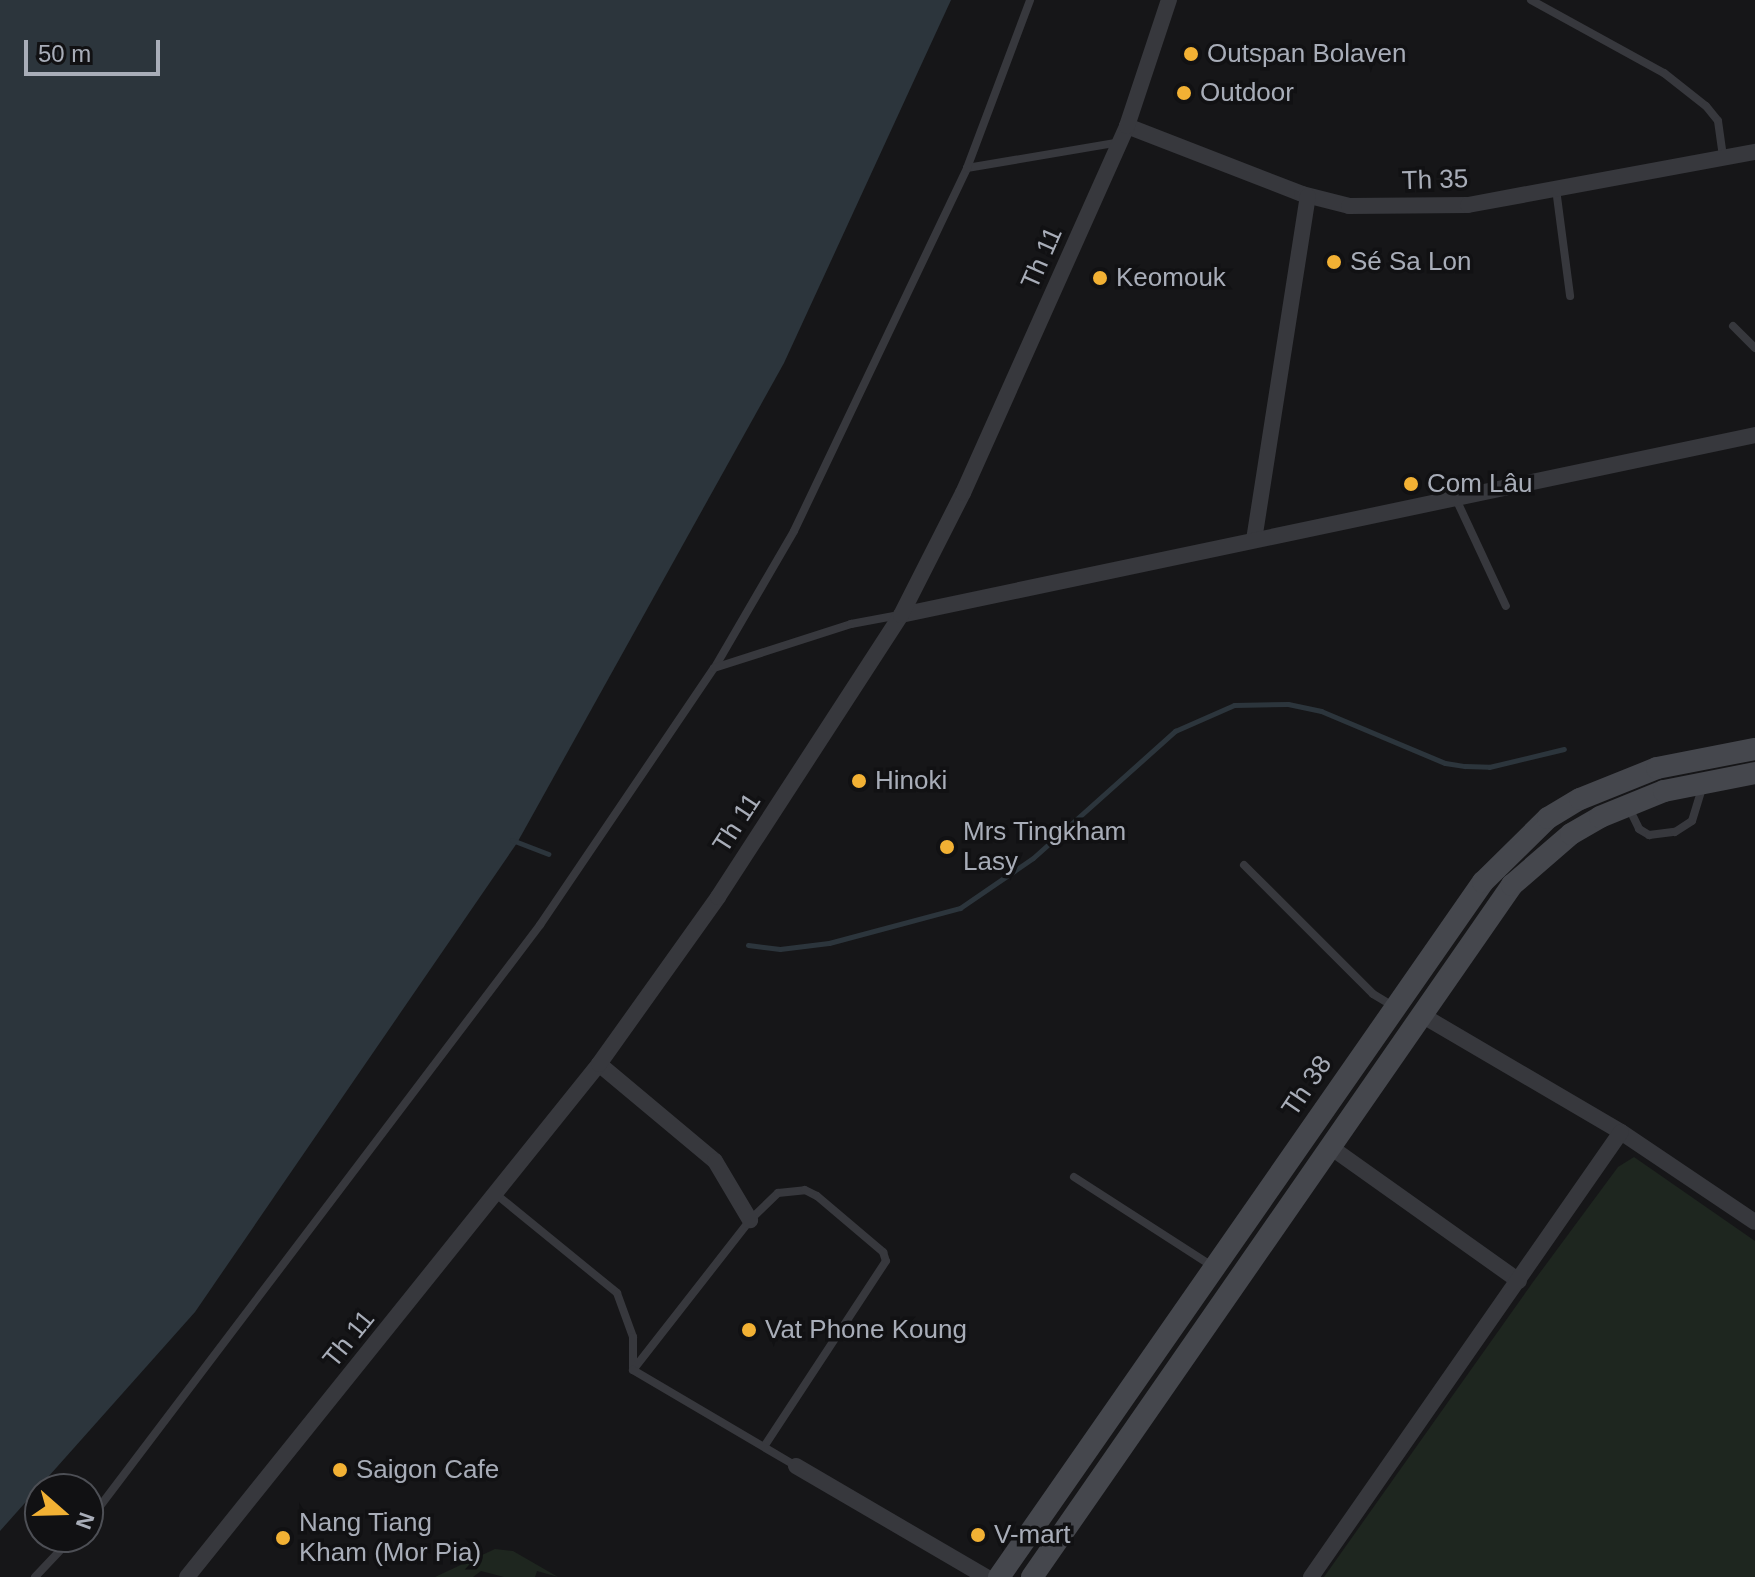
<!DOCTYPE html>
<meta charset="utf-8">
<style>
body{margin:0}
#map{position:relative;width:1755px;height:1577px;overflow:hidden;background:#161618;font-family:Arial,sans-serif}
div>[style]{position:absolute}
.green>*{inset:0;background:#1e261f}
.water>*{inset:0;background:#2c353c}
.stream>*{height:5px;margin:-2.5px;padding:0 2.5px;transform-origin:2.5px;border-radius:2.5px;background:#2c353c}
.lane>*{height:8px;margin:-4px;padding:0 4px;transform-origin:4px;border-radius:4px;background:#37383d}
.street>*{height:16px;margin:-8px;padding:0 8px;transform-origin:8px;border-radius:8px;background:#37383d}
.secondary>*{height:22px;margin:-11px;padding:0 11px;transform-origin:11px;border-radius:11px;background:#45474d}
.dots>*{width:22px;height:22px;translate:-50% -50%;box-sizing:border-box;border:4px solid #111113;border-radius:50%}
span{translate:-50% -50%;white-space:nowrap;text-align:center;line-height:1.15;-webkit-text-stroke:7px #111113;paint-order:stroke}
.poi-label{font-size:26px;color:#a8adb8}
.left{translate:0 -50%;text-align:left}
.street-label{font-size:26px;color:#a8adb8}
.north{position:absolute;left:24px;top:1473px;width:80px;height:80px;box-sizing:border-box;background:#111113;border:2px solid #4d4f55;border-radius:50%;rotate:110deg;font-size:22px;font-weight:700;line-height:32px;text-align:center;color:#a8adb8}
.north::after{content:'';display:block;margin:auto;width:28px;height:36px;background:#f2b134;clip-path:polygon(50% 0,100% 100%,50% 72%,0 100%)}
.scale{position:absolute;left:24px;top:40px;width:136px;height:36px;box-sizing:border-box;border:4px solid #a8adb8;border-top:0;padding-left:10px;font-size:24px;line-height:28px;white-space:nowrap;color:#a8adb8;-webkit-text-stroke:6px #111113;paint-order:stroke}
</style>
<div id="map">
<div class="green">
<i style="clip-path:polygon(1634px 1157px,1755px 1241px,1755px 1577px,1324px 1577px,1533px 1282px,1618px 1167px)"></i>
<i style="clip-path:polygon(495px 1549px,513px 1551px,558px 1577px,537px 1571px,535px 1577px,504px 1577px,481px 1571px,473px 1577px,435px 1577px)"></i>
</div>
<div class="water">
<i style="clip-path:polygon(0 0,951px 0,784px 363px,517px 843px,195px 1312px,0 1531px)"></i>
</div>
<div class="stream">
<i style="left:512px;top:840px;width:39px;rotate:21deg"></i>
<i style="left:748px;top:945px;width:32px;rotate:7deg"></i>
<i style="left:780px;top:949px;width:49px;rotate:-7deg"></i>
<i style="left:829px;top:943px;width:136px;rotate:-15deg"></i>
<i style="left:960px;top:908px;width:88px;rotate:-34.4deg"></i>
<i style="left:1033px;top:858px;width:191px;rotate:-41.8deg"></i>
<i style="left:1175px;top:731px;width:64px;rotate:-23.8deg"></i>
<i style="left:1234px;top:705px;width:54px;rotate:-1.1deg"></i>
<i style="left:1288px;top:704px;width:34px;rotate:12deg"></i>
<i style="left:1321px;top:711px;width:134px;rotate:22.8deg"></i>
<i style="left:1445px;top:763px;width:20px;rotate:9deg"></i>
<i style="left:1465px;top:766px;width:24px;rotate:2deg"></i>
<i style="left:1489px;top:767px;width:77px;rotate:-13.5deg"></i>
</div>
<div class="lane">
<i style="left:1531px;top:0;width:152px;rotate:28.8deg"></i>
<i style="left:1664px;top:73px;width:53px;rotate:38.2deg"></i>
<i style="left:1706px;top:106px;width:19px;rotate:51deg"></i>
<i style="left:1718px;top:121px;width:37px;rotate:82deg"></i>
<i style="left:967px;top:168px;width:155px;rotate:-9.6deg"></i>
<i style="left:1556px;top:189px;width:108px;rotate:82.5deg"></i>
<i style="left:1733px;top:326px;width:31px;rotate:45deg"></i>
<i style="left:1456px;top:499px;width:118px;rotate:65deg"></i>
<i style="left:715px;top:667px;width:157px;rotate:-59.8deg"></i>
<i style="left:794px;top:531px;width:402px;rotate:-64.5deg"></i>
<i style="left:967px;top:168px;width:179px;rotate:-69.4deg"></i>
<i style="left:1628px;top:806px;width:25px;rotate:64deg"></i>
<i style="left:1639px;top:829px;width:12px;rotate:31deg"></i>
<i style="left:1649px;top:835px;width:26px;rotate:-7deg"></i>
<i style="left:1675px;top:832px;width:20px;rotate:-33deg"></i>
<i style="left:1692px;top:821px;width:39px;rotate:-73deg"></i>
<i style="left:1244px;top:865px;width:182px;rotate:45deg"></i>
<i style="left:1373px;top:994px;width:23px;rotate:31deg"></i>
<i style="left:1074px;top:1177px;width:164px;rotate:32.8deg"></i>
<i style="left:497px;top:1195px;width:155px;rotate:39.2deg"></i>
<i style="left:617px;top:1293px;width:47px;rotate:70deg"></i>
<i style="left:633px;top:1337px;width:33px;rotate:90deg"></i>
<i style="left:633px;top:1370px;width:190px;rotate:-52deg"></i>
<i style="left:750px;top:1220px;width:39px;rotate:-44deg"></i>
<i style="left:778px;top:1193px;width:27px;rotate:-6deg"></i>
<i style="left:805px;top:1190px;width:13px;rotate:27deg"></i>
<i style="left:817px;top:1196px;width:87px;rotate:40.3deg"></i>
<i style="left:883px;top:1252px;width:9px;rotate:72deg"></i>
<i style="left:886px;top:1261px;width:222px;rotate:123.3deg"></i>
<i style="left:633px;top:1370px;width:189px;rotate:30.5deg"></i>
<i style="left:88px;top:1522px;width:749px;rotate:-52.87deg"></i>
<i style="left:540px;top:925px;width:310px;rotate:-55.9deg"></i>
<i style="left:714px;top:668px;width:144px;rotate:-17.8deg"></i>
<i style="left:851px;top:624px;width:49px;rotate:-10.6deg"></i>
<i style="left:35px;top:1577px;width:55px;rotate:-46.5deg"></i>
</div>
<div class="street">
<i style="left:1127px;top:126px;width:188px;rotate:21.2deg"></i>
<i style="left:1302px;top:194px;width:49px;rotate:14.3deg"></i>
<i style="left:1349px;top:206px;width:119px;rotate:-0.5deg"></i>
<i style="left:1468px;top:205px;width:292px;rotate:-10.5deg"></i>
<i style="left:1254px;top:540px;width:348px;rotate:-81.1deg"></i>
<i style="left:901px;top:615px;width:873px;rotate:-11.9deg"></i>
<i style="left:1420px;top:1014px;width:233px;rotate:30.4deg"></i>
<i style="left:1621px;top:1132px;width:161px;rotate:33.9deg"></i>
<i style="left:599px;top:1064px;width:151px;rotate:39.9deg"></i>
<i style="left:715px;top:1161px;width:69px;rotate:59.3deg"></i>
<i style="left:1329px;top:1146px;width:233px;rotate:35.4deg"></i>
<i style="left:796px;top:1466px;width:220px;rotate:30.3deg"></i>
<i style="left:187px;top:1577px;width:658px;rotate:-51.23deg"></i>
<i style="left:599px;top:1064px;width:205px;rotate:-54.5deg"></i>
<i style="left:718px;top:897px;width:336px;rotate:-57deg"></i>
<i style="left:901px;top:615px;width:137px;rotate:-63.1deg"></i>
<i style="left:963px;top:493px;width:402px;rotate:-65.9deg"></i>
<i style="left:1127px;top:126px;width:133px;rotate:-71.6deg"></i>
<i style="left:1311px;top:1577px;width:542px;rotate:-55.14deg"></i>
</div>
<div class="secondary">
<i style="left:999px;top:1577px;width:847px;rotate:-55.15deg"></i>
<i style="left:1483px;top:882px;width:91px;rotate:-44.6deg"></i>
<i style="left:1548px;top:818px;width:37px;rotate:-31deg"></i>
<i style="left:1580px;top:799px;width:83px;rotate:-21.9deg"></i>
<i style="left:1657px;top:768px;width:100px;rotate:-11deg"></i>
<i style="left:1032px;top:1577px;width:842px;rotate:-55.25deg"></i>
<i style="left:1512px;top:885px;width:78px;rotate:-40.8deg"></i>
<i style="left:1571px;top:834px;width:34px;rotate:-30deg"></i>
<i style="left:1600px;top:817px;width:69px;rotate:-22.1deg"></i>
<i style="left:1664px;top:791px;width:93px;rotate:-11.2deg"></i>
</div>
<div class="dots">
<i style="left:1191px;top:54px;background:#f2b134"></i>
<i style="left:1184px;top:93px;background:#f2b134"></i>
<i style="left:1334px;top:262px;background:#f2b134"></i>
<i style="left:1100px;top:278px;background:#f2b134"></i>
<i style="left:1411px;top:484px;background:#f2b134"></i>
<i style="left:859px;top:781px;background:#f2b134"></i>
<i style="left:947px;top:847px;background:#f2b134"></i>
<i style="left:749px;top:1330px;background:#f2b134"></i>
<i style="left:340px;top:1470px;background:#f2b134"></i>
<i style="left:978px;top:1535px;background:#f2b134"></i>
<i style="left:283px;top:1538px;background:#f2b134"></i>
</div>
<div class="poi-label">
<span class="left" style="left:1207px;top:54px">Outspan Bolaven</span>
<span class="left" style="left:1200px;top:93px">Outdoor</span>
<span class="left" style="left:1350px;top:262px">Sé Sa Lon</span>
<span class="left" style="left:1116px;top:278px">Keomouk</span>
<span class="left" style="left:1427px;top:484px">Com Lâu</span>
<span class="left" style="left:875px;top:781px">Hinoki</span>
<span class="left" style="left:963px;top:847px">Mrs Tingkham<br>Lasy</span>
<span class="left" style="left:765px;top:1330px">Vat Phone Koung</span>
<span class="left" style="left:356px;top:1470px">Saigon Cafe</span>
<span class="left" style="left:299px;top:1538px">Nang Tiang<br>Kham (Mor Pia)</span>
<span class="left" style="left:994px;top:1535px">V-mart</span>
</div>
<div class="street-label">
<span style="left:1435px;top:180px;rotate:-2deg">Th 35</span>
<span style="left:1042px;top:258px;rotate:-66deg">Th 11</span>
<span style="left:737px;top:823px;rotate:-57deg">Th 11</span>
<span style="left:1307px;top:1086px;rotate:-56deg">Th 38</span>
<span style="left:349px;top:1339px;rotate:-51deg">Th 11</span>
</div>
<div class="north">N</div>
<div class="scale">50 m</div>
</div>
